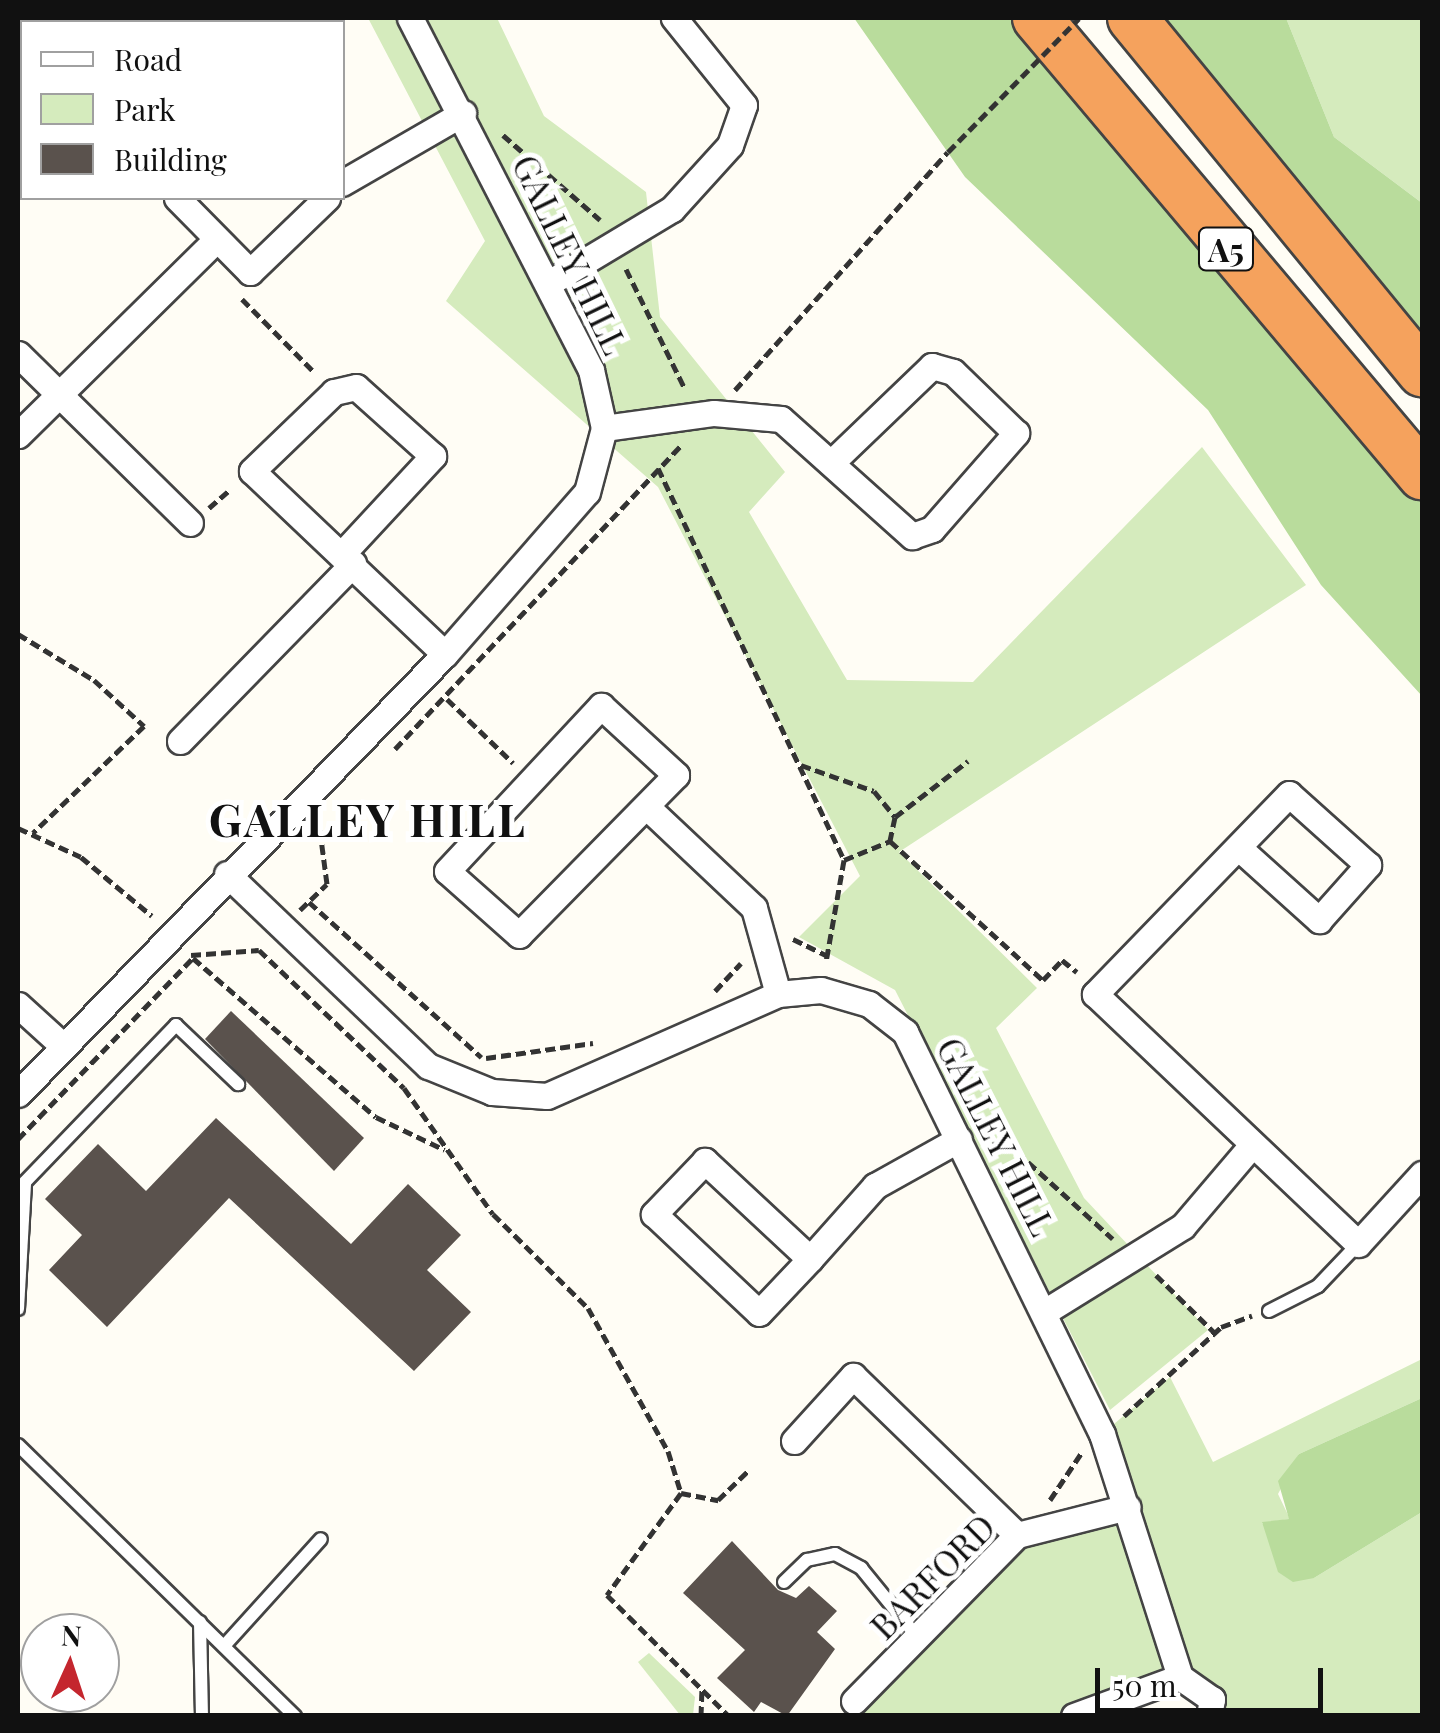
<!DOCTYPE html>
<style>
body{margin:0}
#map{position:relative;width:1440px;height:1733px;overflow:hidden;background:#fffdf5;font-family:"Playfair Display",serif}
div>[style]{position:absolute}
.green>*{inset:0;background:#d5ebbd}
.forest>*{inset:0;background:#b9dc9c}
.building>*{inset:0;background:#5a524d}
.path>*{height:5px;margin-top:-2.5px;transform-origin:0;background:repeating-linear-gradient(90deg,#333 0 10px,transparent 0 15px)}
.roads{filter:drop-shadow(2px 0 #444) drop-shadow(-2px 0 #444) drop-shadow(0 2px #444) drop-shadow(0 -2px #444)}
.lane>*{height:12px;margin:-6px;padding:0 6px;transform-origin:6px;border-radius:6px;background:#fff}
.street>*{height:25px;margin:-12.5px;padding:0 12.5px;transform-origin:12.5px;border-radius:12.5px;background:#fff}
.highway>*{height:48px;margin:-24px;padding:0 24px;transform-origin:24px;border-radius:24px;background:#f5a25d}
.path-bridge>*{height:5px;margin-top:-2.5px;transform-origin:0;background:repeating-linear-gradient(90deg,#333 0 10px,transparent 0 15px)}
span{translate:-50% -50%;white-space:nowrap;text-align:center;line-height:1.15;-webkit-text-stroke:10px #fff;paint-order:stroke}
.shield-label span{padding:2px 8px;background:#fff;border:2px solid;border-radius:8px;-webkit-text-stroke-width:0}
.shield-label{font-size:32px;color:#111;font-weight:700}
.street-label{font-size:35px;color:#111}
.district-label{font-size:45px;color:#111;font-weight:700;letter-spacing:2.5px}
.frame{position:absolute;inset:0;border:20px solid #111;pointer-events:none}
.legend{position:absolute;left:20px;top:20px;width:325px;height:180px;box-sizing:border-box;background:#fff;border:2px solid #a0a0a0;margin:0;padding:12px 18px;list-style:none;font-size:30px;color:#111}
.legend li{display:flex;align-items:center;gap:20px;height:50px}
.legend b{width:50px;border:2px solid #a0a0a0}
.north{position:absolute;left:20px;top:1613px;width:100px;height:100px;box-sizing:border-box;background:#fff;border:2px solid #a0a0a0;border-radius:50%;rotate:3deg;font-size:28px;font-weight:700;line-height:40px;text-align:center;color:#111}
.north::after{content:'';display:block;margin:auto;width:35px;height:45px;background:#c4262e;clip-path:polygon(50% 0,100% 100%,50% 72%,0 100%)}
.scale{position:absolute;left:1095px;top:1668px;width:228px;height:45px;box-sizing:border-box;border:5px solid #111;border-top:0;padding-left:12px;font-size:30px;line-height:35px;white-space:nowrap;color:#111;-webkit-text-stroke:8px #fff;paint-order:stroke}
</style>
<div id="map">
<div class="green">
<i style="clip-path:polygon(368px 18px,497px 18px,544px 116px,646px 192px,660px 317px,785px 472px,749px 512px,847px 680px,973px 682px,1202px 447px,1306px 585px,899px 852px,1037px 988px,996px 1028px,1084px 1198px,1208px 1330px,1110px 1410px,895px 990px,799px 937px,860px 876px,658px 487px,446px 301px,485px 241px)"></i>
<i style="clip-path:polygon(1286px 18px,1422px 18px,1422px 203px,1334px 137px)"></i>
<i style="clip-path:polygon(1422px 1359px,1422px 1398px,1299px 1454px,1278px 1494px,1290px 1519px,1262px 1523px,1314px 1578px,1422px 1512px,1422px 1715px,1209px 1715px,1179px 1678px,1098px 1715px,850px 1716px,854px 1701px,1017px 1535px,1128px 1507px,1102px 1434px,1170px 1377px,1213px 1462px)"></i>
<i style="clip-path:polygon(649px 1653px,695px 1697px,693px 1715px,680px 1715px,638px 1662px)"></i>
</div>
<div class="forest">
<i style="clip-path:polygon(854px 18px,1078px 18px,1031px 67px,1056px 43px,1422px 475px,1422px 696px,1321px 585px,1208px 410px,965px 177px)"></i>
<i style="clip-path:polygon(1132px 18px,1286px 18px,1334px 137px,1422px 203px,1422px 372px)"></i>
<i style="clip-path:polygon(1422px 1398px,1422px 1512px,1314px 1578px,1293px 1582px,1278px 1572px,1262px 1522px,1289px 1519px,1278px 1481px,1299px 1454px)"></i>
</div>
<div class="building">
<i style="clip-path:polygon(231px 1011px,364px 1138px,334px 1171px,205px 1039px)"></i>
<i style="clip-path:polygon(216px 1118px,351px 1244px,408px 1184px,461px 1235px,427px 1270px,471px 1312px,414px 1371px,229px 1198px,107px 1327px,49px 1270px,82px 1235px,45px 1199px,98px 1144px,146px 1191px)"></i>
<i style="clip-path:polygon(732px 1541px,778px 1590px,796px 1598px,809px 1586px,837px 1611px,817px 1632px,835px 1649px,787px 1716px,761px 1702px,754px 1712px,717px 1678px,745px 1650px,683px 1593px)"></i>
</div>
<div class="path">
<i style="left:18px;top:77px;width:4px;rotate:-27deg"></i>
<i style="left:503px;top:135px;width:129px;rotate:41.2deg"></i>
<i style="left:626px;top:269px;width:134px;rotate:63.8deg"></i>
<i style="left:242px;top:299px;width:103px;rotate:45.4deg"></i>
<i style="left:735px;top:390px;width:319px;rotate:-48.2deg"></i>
<i style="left:658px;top:468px;width:434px;rotate:64.6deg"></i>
<i style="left:844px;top:860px;width:104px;rotate:100deg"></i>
<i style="left:209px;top:508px;width:29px;rotate:-41deg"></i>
<i style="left:18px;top:634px;width:89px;rotate:31.2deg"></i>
<i style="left:94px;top:680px;width:68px;rotate:42.6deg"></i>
<i style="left:144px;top:726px;width:154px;rotate:136.1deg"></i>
<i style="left:447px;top:699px;width:92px;rotate:44.1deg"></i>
<i style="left:395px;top:749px;width:419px;rotate:-46.7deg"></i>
<i style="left:801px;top:765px;width:77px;rotate:19.6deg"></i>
<i style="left:874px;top:791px;width:33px;rotate:51deg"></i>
<i style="left:895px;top:817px;width:25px;rotate:102deg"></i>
<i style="left:890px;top:841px;width:207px;rotate:42.3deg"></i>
<i style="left:1043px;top:980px;width:28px;rotate:-46deg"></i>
<i style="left:1062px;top:960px;width:19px;rotate:39deg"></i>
<i style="left:895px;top:817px;width:92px;rotate:-37.5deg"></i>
<i style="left:18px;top:828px;width:69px;rotate:24.7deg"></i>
<i style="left:81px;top:857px;width:92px;rotate:39.7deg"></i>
<i style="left:844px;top:860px;width:50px;rotate:-22.4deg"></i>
<i style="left:309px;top:902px;width:232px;rotate:42deg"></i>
<i style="left:300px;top:910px;width:37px;rotate:-44deg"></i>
<i style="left:327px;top:884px;width:62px;rotate:-97.5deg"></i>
<i style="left:793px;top:939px;width:37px;rotate:26deg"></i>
<i style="left:191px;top:955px;width:68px;rotate:-4.2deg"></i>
<i style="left:259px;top:950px;width:200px;rotate:43.6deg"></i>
<i style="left:404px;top:1088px;width:154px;rotate:54.8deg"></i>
<i style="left:493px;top:1214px;width:134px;rotate:44.7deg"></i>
<i style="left:588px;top:1308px;width:164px;rotate:60.8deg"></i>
<i style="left:668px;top:1451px;width:44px;rotate:72.8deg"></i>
<i style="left:681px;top:1493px;width:126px;rotate:126deg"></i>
<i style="left:607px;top:1595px;width:172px;rotate:44.8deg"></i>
<i style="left:715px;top:991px;width:38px;rotate:-47deg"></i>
<i style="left:486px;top:1058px;width:108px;rotate:-8deg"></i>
<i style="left:18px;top:1139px;width:252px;rotate:-46deg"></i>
<i style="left:193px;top:958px;width:242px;rotate:41deg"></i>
<i style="left:376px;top:1117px;width:76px;rotate:25.6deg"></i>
<i style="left:992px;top:1144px;width:14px;rotate:-8deg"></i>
<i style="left:1006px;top:1142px;width:144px;rotate:42.2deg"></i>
<i style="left:1156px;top:1275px;width:83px;rotate:44.5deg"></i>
<i style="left:1124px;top:1416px;width:132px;rotate:-42.5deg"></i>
<i style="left:1221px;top:1327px;width:33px;rotate:-20deg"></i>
<i style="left:681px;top:1493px;width:38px;rotate:11deg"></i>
<i style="left:718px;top:1500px;width:42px;rotate:-44deg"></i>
<i style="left:1050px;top:1500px;width:58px;rotate:-56.3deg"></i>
<i style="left:701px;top:1716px;width:26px;rotate:-88deg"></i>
</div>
<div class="roads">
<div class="lane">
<i style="left:18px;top:1309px;width:127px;rotate:-86.8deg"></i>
<i style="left:25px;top:1182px;width:218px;rotate:-46.1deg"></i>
<i style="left:176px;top:1025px;width:86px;rotate:43.6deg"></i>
<i style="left:1269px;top:1311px;width:55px;rotate:-27deg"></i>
<i style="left:1318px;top:1286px;width:58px;rotate:-46.4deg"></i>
<i style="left:18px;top:1445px;width:388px;rotate:44.4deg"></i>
<i style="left:784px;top:1582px;width:32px;rotate:-44deg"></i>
<i style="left:807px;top:1560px;width:29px;rotate:-12deg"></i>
<i style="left:835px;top:1554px;width:30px;rotate:28deg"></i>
<i style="left:861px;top:1568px;width:90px;rotate:50.8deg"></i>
<i style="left:200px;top:1622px;width:94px;rotate:88.8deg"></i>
<i style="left:224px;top:1646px;width:144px;rotate:-47.8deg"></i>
</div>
<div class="street">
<i style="left:342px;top:183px;width:140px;rotate:-30deg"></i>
<i style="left:177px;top:198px;width:104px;rotate:45.4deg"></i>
<i style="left:250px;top:272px;width:107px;rotate:-43.9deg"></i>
<i style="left:552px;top:281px;width:140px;rotate:-31deg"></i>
<i style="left:672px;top:209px;width:86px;rotate:-47.8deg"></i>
<i style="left:730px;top:145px;width:42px;rotate:-70.7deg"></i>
<i style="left:744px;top:105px;width:112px;rotate:-128.8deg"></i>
<i style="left:18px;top:354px;width:241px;rotate:44.5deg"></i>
<i style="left:604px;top:428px;width:111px;rotate:-7.8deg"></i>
<i style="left:714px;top:413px;width:67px;rotate:5.1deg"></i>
<i style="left:781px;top:419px;width:176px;rotate:41.8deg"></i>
<i style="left:912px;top:536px;width:21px;rotate:-19deg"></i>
<i style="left:932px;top:529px;width:128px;rotate:-48.8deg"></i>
<i style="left:1016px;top:433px;width:88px;rotate:-135.9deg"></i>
<i style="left:953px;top:372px;width:22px;rotate:-164deg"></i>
<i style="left:932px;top:366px;width:140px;rotate:136.2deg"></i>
<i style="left:18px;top:435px;width:278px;rotate:-44.6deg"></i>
<i style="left:342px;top:554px;width:134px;rotate:-47.1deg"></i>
<i style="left:433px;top:456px;width:103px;rotate:-138.1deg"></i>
<i style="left:356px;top:387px;width:23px;rotate:167deg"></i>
<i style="left:334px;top:392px;width:114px;rotate:136.1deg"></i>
<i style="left:252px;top:471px;width:266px;rotate:43.5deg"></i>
<i style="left:601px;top:706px;width:102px;rotate:42.6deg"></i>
<i style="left:676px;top:775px;width:224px;rotate:134.5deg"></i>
<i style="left:519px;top:935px;width:96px;rotate:-138.4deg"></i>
<i style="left:447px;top:871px;width:226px;rotate:-47deg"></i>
<i style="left:180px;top:741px;width:248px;rotate:-45.7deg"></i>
<i style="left:647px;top:807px;width:147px;rotate:43.3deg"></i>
<i style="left:754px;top:908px;width:89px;rotate:74.4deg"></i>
<i style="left:1239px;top:848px;width:108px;rotate:42deg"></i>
<i style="left:1319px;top:920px;width:74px;rotate:-48.3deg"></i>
<i style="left:1368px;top:865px;width:106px;rotate:-138.1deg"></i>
<i style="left:1289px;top:794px;width:279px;rotate:134.1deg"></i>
<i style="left:1095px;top:994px;width:363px;rotate:43.5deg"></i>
<i style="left:1358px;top:1244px;width:95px;rotate:-47.6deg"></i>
<i style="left:227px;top:874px;width:278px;rotate:43.7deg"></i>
<i style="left:428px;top:1066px;width:69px;rotate:22.1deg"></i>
<i style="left:492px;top:1092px;width:55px;rotate:4.2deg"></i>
<i style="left:547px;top:1096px;width:253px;rotate:-23.8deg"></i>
<i style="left:778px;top:994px;width:43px;rotate:-5.3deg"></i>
<i style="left:821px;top:990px;width:50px;rotate:16.3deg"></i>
<i style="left:869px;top:1004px;width:46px;rotate:37.9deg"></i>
<i style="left:905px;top:1032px;width:448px;rotate:63.9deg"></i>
<i style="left:1102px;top:1434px;width:255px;rotate:72.2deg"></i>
<i style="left:18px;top:1005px;width:61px;rotate:42.3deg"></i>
<i style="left:18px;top:1094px;width:613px;rotate:-45.86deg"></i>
<i style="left:445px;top:654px;width:215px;rotate:-48.8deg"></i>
<i style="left:587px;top:492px;width:66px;rotate:-75.1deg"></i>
<i style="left:604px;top:428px;width:59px;rotate:-102.6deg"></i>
<i style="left:591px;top:370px;width:396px;rotate:-117.2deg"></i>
<i style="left:810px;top:1259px;width:144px;rotate:-137deg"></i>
<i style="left:705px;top:1161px;width:74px;rotate:133.9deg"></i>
<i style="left:654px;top:1214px;width:144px;rotate:43.3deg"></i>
<i style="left:759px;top:1313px;width:74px;rotate:-46.6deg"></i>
<i style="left:810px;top:1259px;width:98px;rotate:-48.3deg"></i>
<i style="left:875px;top:1186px;width:96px;rotate:-29.2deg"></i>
<i style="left:1046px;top:1311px;width:161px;rotate:-31.8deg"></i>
<i style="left:1183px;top:1226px;width:105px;rotate:-49.6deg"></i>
<i style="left:794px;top:1441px;width:88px;rotate:-47.8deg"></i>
<i style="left:853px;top:1376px;width:228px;rotate:44.1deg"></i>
<i style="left:1180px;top:1677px;width:39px;rotate:35deg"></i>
<i style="left:1212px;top:1699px;width:17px;rotate:100deg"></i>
<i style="left:854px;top:1701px;width:233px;rotate:-45.5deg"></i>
<i style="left:1017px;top:1535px;width:114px;rotate:-14.2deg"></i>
<i style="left:1074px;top:1716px;width:113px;rotate:-20.2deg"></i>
</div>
<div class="highway">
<i style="left:1037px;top:18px;width:598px;rotate:49.89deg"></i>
<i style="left:1132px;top:18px;width:458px;rotate:50.7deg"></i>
</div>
</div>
<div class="path-bridge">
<i style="left:948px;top:152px;width:187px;rotate:-45.6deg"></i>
</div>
<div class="shield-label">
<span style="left:1226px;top:249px">A5</span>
</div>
<div class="street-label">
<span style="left:571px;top:254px;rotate:64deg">GALLEY HILL</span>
<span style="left:997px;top:1136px;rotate:63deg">GALLEY HILL</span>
<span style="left:932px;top:1576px;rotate:-45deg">BARFORD</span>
</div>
<div class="district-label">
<span style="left:368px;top:819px">GALLEY HILL</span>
</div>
<div class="frame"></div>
<ul class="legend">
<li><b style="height:12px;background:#fff"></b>Road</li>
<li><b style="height:28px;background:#d5ebbd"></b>Park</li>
<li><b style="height:28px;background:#5a524d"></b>Building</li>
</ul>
<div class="north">N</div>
<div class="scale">50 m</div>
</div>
